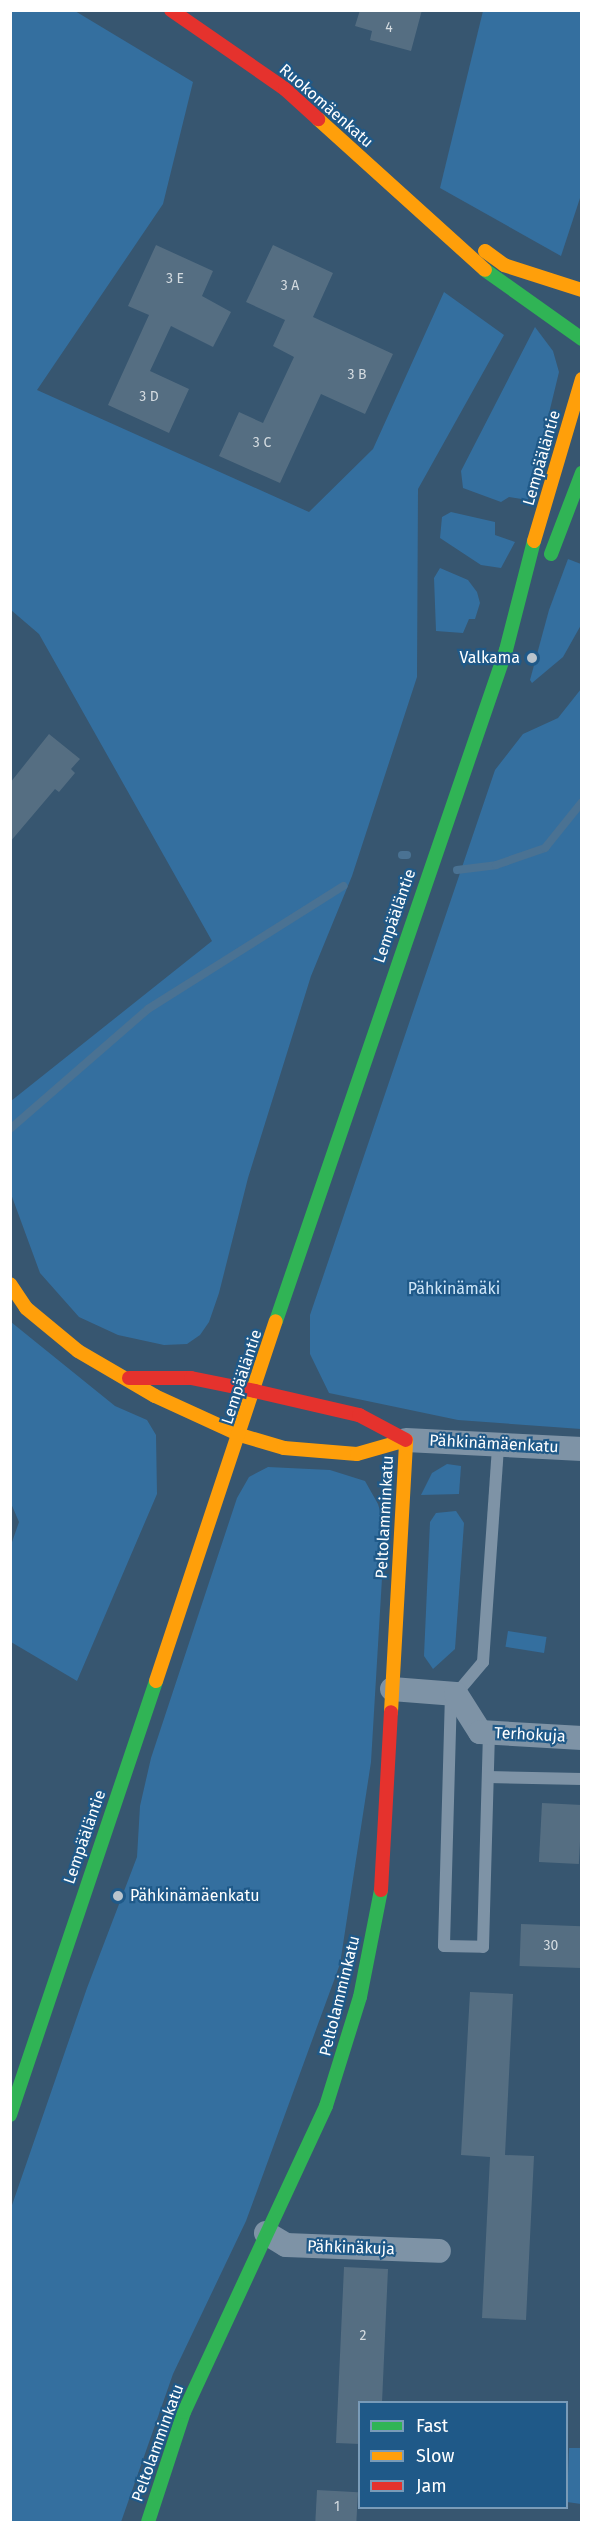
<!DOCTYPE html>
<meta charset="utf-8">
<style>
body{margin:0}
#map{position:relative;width:592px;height:2533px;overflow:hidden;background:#375670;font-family:"Fira Sans",sans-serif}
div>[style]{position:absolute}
.green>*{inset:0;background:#346f9f;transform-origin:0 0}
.stream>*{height:8px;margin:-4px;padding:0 4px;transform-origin:4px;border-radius:4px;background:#4a7293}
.building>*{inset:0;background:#556e82;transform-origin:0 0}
.lane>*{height:12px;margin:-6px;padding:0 6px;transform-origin:6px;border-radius:6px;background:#7e93a6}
.street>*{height:24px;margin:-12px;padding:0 12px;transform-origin:12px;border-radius:12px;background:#7e93a6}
.fast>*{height:14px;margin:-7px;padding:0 7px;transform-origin:7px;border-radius:7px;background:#30b455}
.slow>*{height:14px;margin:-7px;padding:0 7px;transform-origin:7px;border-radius:7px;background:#ff9f0a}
.jam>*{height:14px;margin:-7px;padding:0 7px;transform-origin:7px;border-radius:7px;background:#e5322d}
.dots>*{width:16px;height:16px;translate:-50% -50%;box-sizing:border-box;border:3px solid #1f5988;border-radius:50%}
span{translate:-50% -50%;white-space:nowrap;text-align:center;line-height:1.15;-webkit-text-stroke:4.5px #1f5988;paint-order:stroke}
.number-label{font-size:14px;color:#d4dbe0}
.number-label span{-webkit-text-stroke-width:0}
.street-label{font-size:16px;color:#fff}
.poi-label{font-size:16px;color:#fff}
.right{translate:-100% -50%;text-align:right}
.left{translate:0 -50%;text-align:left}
.park-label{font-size:16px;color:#cfe6f8}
.frame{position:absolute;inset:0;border:12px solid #fff;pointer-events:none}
.legend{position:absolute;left:358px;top:2401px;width:210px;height:108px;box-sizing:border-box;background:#1f5988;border:2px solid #799bb8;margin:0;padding:8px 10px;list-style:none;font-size:18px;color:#fff}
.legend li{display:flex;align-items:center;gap:12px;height:30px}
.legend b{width:30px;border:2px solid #799bb8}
</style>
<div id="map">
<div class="green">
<i style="clip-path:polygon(11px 10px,75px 11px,193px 82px,163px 204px,37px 390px,309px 512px,373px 449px,444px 292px,504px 335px,418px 489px,417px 677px,352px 876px,311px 976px,248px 1178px,219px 1293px,209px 1322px,200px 1335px,187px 1344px,164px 1345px,118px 1335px,79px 1317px,40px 1273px,11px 1194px,11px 1101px,212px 941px,39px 634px,11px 610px)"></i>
<i style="clip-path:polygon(483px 11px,581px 11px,581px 195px,561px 256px,440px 188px)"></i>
<i style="clip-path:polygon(535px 327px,553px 351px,559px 372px,528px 500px,509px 497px,501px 502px,463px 488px,461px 471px)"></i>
<i style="clip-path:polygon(451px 512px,495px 522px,495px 535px,515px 542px,501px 568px,481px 565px,440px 538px,442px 517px)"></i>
<i style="clip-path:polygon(568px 559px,581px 564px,581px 625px,563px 657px,532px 683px,530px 680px,549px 610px)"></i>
<i style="clip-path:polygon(440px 568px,468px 580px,477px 592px,480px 603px,475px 619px,469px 619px,463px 633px,436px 631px,434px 578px)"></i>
<i style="clip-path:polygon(581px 689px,581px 1429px,458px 1420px,329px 1393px,310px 1354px,310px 1315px,495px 770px,523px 734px,558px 718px)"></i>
<i style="clip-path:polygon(11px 1322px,115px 1406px,147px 1420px,156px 1435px,157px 1494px,77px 1681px,11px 1642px,11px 1545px,19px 1522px,10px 1501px)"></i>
<i style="clip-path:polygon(447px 1464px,461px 1466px,459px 1494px,421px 1495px,432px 1473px)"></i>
<i style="clip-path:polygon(268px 1467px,330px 1470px,365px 1481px,378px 1504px,385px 1528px,371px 1762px,340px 1964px,246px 2221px,173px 2374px,121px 2522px,11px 2522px,11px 2208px,87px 1988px,137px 1857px,140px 1806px,151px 1758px,237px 1498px,249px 1477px)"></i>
<i style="clip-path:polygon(456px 1511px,464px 1523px,455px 1649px,433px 1669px,424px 1656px,430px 1522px,436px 1513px)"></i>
<i style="left:508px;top:1631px;width:39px;height:16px;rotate:9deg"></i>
<i style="clip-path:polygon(569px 2448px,581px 2448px,581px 2504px,567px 2502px)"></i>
</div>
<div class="stream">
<i style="left:402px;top:855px;width:5px"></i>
<i style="left:457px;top:870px;width:39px;rotate:-7deg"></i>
<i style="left:496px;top:865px;width:52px;rotate:-19.1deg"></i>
<i style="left:545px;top:848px;width:59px;rotate:-51.2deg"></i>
<i style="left:10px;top:1129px;width:183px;rotate:-41deg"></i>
<i style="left:148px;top:1009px;width:231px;rotate:-32.2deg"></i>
</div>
<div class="building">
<i style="clip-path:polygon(360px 10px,422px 10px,411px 51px,370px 40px,372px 31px,355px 26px)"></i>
<i style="clip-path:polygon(156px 245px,213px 271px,202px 296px,231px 312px,213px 347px,171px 326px,150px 371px,189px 389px,169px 433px,108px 405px,149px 315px,128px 306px)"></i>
<i style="clip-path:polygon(273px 245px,333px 273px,313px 317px,393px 354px,365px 414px,321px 394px,280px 483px,219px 456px,239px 412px,263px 423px,294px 357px,273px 346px,285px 320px,246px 302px)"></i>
<i style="clip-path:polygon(49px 734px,80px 759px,71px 769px,75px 773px,59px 792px,55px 789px,10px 842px,10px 783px)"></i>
<i style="left:542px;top:1803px;width:40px;height:59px;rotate:3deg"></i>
<i style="left:521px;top:1924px;width:61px;height:42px;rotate:2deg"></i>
<i style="clip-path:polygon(470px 1992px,513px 1994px,505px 2155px,534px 2156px,526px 2320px,482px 2318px,490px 2157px,461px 2155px)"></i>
<i style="clip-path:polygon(344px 2267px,388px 2269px,382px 2403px,360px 2403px,360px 2444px,336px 2443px)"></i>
<i style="left:317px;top:2490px;width:41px;height:33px;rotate:3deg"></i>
</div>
<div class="lane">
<i style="left:451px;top:1694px;width:252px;rotate:91.6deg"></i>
<i style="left:444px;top:1946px;width:39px;rotate:1deg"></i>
<i style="left:483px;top:1947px;width:215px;rotate:-88.4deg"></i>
<i style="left:456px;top:1694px;width:42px;rotate:-49.8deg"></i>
<i style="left:483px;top:1662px;width:218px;rotate:-86deg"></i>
<i style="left:488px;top:1777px;width:94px;rotate:1.2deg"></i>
</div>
<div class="street">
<i style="left:406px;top:1440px;width:176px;rotate:2.9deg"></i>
<i style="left:392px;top:1689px;width:64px;rotate:4.5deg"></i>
<i style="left:456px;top:1694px;width:45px;rotate:57.7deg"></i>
<i style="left:480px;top:1732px;width:102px;rotate:3.4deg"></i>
<i style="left:266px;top:2233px;width:23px;rotate:31deg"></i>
<i style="left:286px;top:2245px;width:153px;rotate:2.2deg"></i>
</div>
<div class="fast">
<i style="left:485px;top:270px;width:119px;rotate:35.4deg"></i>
<i style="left:551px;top:554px;width:87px;rotate:-69.1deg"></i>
<i style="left:276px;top:1321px;width:709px;rotate:-71.08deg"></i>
<i style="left:506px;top:650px;width:113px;rotate:-75.6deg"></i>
<i style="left:10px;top:2115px;width:458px;rotate:-71.4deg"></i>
<i style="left:148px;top:2522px;width:116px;rotate:-71.9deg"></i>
<i style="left:184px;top:2412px;width:337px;rotate:-65.1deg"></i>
<i style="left:326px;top:2106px;width:114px;rotate:-72.7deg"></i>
<i style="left:360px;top:1997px;width:109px;rotate:-78.9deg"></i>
</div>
<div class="slow">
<i style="left:318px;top:119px;width:225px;rotate:42.1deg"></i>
<i style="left:485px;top:251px;width:24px;rotate:36deg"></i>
<i style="left:504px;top:265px;width:82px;rotate:17.8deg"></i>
<i style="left:534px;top:541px;width:169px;rotate:-73.5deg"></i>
<i style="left:10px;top:1284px;width:29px;rotate:56deg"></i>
<i style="left:26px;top:1308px;width:67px;rotate:39.6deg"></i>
<i style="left:78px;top:1351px;width:89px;rotate:30.3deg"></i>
<i style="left:155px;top:1396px;width:94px;rotate:24.6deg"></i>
<i style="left:240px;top:1435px;width:46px;rotate:16.5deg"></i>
<i style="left:284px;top:1448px;width:73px;rotate:4.7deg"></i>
<i style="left:357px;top:1454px;width:51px;rotate:-15.9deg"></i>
<i style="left:156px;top:1681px;width:379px;rotate:-71.6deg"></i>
<i style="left:391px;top:1712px;width:272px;rotate:-86.8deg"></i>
</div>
<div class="jam">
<i style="left:171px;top:10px;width:139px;rotate:34.7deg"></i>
<i style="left:285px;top:89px;width:45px;rotate:42.3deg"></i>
<i style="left:129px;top:1378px;width:62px"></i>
<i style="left:191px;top:1378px;width:65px;rotate:11.5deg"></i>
<i style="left:255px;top:1391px;width:107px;rotate:13deg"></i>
<i style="left:359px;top:1415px;width:53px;rotate:28deg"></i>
<i style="left:381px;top:1890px;width:178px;rotate:-86.8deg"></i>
</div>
<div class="dots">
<i style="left:532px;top:658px;background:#b9c4cd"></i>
<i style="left:118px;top:1896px;background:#b9c4cd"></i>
</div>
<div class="number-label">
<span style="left:389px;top:28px">4</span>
<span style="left:175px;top:279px">3 E</span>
<span style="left:290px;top:286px">3 A</span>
<span style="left:357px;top:375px">3 B</span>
<span style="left:149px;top:397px">3 D</span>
<span style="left:262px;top:443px">3 C</span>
<span style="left:551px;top:1946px">30</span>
<span style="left:363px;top:2336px">2</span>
<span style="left:337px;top:2507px">1</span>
</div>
<div class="street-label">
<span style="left:326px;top:106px;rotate:41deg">Ruokomäenkatu</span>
<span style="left:542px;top:458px;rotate:-74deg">Lempääläntie</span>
<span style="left:395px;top:916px;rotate:-71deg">Lempääläntie</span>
<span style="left:242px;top:1377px;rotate:-72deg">Lempääläntie</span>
<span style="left:494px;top:1444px;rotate:3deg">Pähkinämäenkatu</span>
<span style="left:385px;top:1517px;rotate:-87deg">Peltolamminkatu</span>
<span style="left:530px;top:1735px;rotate:3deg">Terhokuja</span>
<span style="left:85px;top:1837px;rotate:-71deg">Lempääläntie</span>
<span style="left:340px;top:1996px;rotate:-76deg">Peltolamminkatu</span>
<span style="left:351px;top:2248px;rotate:2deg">Pähkinäkuja</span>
<span style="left:158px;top:2443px;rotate:-70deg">Peltolamminkatu</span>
</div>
<div class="poi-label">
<span class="right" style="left:520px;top:658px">Valkama</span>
<span class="left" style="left:130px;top:1896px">Pähkinämäenkatu</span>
</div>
<div class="park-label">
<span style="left:454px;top:1289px">Pähkinämäki</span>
</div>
<div class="frame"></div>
<ul class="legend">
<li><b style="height:8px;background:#30b455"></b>Fast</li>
<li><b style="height:8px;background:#ff9f0a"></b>Slow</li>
<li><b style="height:8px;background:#e5322d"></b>Jam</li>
</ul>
</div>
